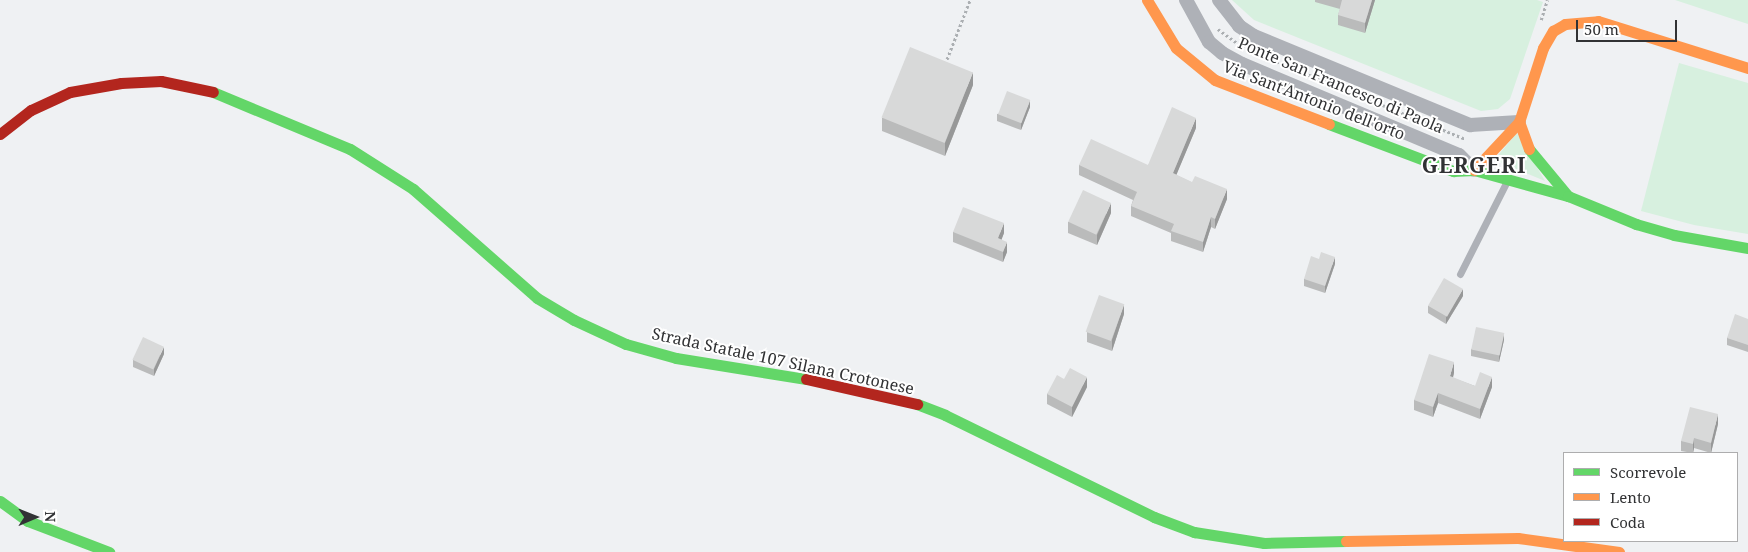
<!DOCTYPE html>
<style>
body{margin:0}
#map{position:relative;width:1748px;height:552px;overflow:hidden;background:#eff1f3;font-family:"Noto Serif",serif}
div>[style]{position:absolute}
.green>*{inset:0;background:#d7f0df}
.path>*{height:2.5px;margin-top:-1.25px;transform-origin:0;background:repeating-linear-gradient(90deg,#abafb2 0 2.5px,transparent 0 5px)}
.lane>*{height:7px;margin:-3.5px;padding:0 3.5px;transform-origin:3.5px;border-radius:3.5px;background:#aeb1b7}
.street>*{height:14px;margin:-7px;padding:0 7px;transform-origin:7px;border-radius:7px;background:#aeb1b7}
.fast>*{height:11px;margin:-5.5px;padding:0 5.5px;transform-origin:5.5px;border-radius:5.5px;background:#63d668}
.slow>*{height:11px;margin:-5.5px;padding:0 5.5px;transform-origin:5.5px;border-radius:5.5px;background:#ff974d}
.jam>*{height:11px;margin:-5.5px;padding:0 5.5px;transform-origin:5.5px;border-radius:5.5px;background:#b3261e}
.wall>*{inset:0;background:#babbbb}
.shaded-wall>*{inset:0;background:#979898}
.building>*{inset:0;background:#d8d9d9;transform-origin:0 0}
span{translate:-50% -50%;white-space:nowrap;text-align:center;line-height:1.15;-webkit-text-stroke:4px #fff;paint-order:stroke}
.street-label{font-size:16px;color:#313234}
.district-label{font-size:21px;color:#313234;font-weight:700;letter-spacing:1px}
.legend{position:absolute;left:1563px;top:452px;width:175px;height:90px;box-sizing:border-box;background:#fff;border:1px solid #adadae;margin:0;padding:6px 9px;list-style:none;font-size:15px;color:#313234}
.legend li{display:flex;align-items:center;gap:10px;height:25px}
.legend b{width:25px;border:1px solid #adadae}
.north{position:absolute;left:10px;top:492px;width:50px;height:50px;-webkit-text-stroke:4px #fff;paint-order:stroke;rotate:89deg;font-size:14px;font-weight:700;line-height:20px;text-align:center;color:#313234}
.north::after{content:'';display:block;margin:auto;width:18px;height:22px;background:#313234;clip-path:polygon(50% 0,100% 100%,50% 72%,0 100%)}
.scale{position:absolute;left:1576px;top:20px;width:101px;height:22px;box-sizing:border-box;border:2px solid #313234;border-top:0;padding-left:6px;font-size:15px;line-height:18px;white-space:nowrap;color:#313234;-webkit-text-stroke:4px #fff;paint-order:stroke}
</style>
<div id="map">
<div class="green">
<i style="clip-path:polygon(1232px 0,1537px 0,1543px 2px,1510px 99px,1498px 109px,1481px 111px,1254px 20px)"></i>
<i style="clip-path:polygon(1675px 0,1748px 0,1748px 24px)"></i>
<i style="clip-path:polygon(1679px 63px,1748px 83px,1748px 234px,1694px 225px,1641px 211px)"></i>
<i style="clip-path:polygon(1517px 133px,1545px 181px,1494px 160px)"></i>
</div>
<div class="path">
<i style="left:1541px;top:20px;width:21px;rotate:-73deg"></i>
<i style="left:1218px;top:29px;width:34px;rotate:36deg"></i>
<i style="left:1258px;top:54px;width:224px;rotate:22.3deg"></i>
<i style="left:945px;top:64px;width:69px;rotate:-68.7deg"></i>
</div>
<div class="lane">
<i style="left:1460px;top:274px;width:106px;rotate:-63.2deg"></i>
</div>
<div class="street">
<i style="left:1186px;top:0;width:48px;rotate:61.3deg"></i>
<i style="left:1209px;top:42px;width:17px;rotate:40deg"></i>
<i style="left:1222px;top:53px;width:23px;rotate:29deg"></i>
<i style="left:1242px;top:64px;width:235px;rotate:22.8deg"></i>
<i style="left:1459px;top:155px;width:21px;rotate:45deg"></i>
<i style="left:1219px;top:0;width:33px;rotate:52deg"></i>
<i style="left:1239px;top:26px;width:18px;rotate:34deg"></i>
<i style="left:1254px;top:36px;width:234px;rotate:22.4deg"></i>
<i style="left:1470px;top:125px;width:49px;rotate:-3.5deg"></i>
</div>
<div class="fast">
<i style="left:213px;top:92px;width:148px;rotate:22.6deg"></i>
<i style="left:350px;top:149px;width:75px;rotate:32.4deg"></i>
<i style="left:413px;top:189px;width:165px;rotate:41.3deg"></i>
<i style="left:537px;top:298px;width:43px;rotate:30.7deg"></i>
<i style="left:574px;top:320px;width:57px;rotate:24.8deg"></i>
<i style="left:626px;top:344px;width:52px;rotate:15.6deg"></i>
<i style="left:676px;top:358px;width:132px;rotate:9.2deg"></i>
<i style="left:1329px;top:124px;width:133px;rotate:20.8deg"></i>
<i style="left:1453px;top:171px;width:21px;rotate:-3deg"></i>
<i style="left:1474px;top:170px;width:98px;rotate:15.5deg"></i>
<i style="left:1529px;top:149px;width:61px;rotate:50.3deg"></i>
<i style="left:1568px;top:196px;width:74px;rotate:22.4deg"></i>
<i style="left:1636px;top:224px;width:40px;rotate:16deg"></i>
<i style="left:1674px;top:235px;width:75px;rotate:10deg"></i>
<i style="left:917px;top:404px;width:30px;rotate:21deg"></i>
<i style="left:945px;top:415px;width:233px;rotate:26deg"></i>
<i style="left:1154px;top:517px;width:43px;rotate:20.6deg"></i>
<i style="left:1194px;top:532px;width:71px;rotate:8.9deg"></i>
<i style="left:1264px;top:543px;width:82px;rotate:-1.4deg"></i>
<i style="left:0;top:501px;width:34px;rotate:36deg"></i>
<i style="left:28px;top:521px;width:87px;rotate:20.9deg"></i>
</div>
<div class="slow">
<i style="left:1147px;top:0;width:56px;rotate:58.9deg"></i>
<i style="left:1176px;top:48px;width:50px;rotate:39.4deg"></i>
<i style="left:1215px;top:80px;width:122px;rotate:21.1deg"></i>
<i style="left:1529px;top:149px;width:29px;rotate:-110deg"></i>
<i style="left:1519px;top:122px;width:78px;rotate:-72deg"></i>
<i style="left:1543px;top:48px;width:20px;rotate:-60deg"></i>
<i style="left:1553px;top:31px;width:14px;rotate:-30deg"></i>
<i style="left:1565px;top:24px;width:33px;rotate:-5deg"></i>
<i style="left:1598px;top:21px;width:157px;rotate:17.4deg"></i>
<i style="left:1474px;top:170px;width:66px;rotate:-46.8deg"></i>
<i style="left:1346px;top:541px;width:172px;rotate:-1deg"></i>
<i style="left:1518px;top:538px;width:102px;rotate:7.9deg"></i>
</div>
<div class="jam">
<i style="left:0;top:134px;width:39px;rotate:-38deg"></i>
<i style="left:31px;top:110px;width:43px;rotate:-24.8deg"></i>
<i style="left:70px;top:92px;width:52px;rotate:-10deg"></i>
<i style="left:121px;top:83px;width:40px;rotate:-2.9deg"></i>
<i style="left:161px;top:81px;width:53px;rotate:11.9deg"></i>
<i style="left:806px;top:379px;width:114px;rotate:12.7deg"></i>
</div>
<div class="wall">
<i style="clip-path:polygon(1315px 0,1375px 0,1365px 33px,1338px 25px,1338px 15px,1340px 9px,1315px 2px)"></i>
<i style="clip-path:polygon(973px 85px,945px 156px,882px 131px,882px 118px)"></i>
<i style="clip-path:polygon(1030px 107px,1021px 130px,997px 121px,997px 114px)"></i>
<i style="clip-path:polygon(1196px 128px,1176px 175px,1227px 199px,1215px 229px,1211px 227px,1203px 252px,1171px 241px,1171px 233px,1131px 216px,1131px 206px,1133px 200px,1079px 175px,1079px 165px,1148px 165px)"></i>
<i style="clip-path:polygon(1111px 213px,1097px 245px,1068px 233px,1068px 222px)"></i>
<i style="clip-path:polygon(953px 232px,1004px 233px,1001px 240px,1007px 252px,1003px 262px,953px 242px)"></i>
<i style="clip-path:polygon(1335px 264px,1325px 293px,1304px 286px,1304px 279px)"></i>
<i style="clip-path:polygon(1463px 296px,1446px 324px,1428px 313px,1428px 306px)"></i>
<i style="clip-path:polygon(1124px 314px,1112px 351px,1087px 342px,1087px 332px)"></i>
<i style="clip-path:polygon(1748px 319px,1748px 352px,1727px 345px,1727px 338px)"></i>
<i style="clip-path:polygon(1504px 340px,1499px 362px,1471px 356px,1471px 349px)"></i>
<i style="clip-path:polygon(164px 354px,154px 376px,133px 367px,133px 360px)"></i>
<i style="clip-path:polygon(1454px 373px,1453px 378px,1475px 386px,1492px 387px,1480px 419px,1438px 403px,1433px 417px,1414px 410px,1414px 400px)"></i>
<i style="clip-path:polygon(1064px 379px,1087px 387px,1072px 417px,1047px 404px,1047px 394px)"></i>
<i style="clip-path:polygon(1718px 424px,1711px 453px,1694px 448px,1693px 453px,1681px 451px,1681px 441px)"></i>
</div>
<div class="shaded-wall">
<i style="clip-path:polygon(1372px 0,1375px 0,1365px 33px,1365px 23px)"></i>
<i style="clip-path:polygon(973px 72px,973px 85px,945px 156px,945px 143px)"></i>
<i style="clip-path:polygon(1030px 100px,1030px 107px,1021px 130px,1021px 123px)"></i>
<i style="clip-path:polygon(1196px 118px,1196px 128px,1173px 183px,1173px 173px)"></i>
<i style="clip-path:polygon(1227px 189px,1227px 199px,1215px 229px,1215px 219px)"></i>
<i style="clip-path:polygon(1111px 203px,1111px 213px,1097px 245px,1097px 235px)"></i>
<i style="clip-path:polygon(1211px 217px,1211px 227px,1203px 252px,1203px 242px)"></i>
<i style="clip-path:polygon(1004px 223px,1004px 233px,998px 249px,998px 238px)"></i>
<i style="clip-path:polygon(1007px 242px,1007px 252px,1003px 262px,1003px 252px)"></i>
<i style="clip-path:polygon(1335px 257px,1335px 264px,1325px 293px,1325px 286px)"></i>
<i style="clip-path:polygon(1463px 289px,1463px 296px,1446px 324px,1446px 317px)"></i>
<i style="clip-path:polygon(1124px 304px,1124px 314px,1112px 351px,1112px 340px)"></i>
<i style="clip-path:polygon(1504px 333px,1504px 340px,1499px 362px,1499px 355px)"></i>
<i style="clip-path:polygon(164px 347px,164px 354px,154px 376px,154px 369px)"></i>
<i style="clip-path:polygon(1454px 362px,1454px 373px,1450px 387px,1450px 376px)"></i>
<i style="clip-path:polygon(1087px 377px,1087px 387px,1072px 417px,1072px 407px)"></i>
<i style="clip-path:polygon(1492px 377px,1492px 387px,1480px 419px,1480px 409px)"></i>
<i style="clip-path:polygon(1438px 393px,1438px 403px,1433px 417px,1433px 407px)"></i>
<i style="clip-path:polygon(1718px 414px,1718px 424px,1711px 453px,1711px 443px)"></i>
<i style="clip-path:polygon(1694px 438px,1694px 448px,1693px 453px,1693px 444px)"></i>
</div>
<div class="building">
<i style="clip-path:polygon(1342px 0,1372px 0,1365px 23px,1338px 15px)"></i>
<i style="left:910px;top:47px;width:68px;height:76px;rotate:22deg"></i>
<i style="left:1007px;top:91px;width:25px;height:25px;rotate:21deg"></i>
<i style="clip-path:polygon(1172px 107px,1196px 118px,1173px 173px,1192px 182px,1195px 176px,1227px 189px,1215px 219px,1211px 217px,1203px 242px,1171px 231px,1174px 224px,1131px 206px,1137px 192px,1079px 165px,1091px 139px,1148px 165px)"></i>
<i style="left:1083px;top:190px;width:31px;height:35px;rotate:25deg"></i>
<i style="clip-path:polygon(963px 207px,1004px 223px,998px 238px,1007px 242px,1003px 252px,953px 232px)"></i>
<i style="clip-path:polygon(1321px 252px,1335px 257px,1325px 286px,1304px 279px,1311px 256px,1319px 259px)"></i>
<i style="left:1444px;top:278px;width:22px;height:32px;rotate:30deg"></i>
<i style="left:1099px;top:295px;width:27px;height:39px;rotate:20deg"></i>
<i style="clip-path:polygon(1735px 314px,1748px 319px,1748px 345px,1727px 338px)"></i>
<i style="left:1476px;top:327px;width:29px;height:23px;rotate:12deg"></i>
<i style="left:143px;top:337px;width:23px;height:25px;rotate:25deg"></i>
<i style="clip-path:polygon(1429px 354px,1454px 362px,1450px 376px,1475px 386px,1480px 372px,1492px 377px,1480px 409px,1438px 393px,1433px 407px,1414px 400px)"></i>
<i style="clip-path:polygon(1070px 368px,1087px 377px,1072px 407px,1047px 394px,1057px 375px,1064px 379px)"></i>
<i style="clip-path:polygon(1690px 407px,1718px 414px,1711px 443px,1694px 438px,1693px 444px,1681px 441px)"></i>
</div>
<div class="street-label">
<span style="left:1341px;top:85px;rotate:23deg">Ponte San Francesco di Paola</span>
<span style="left:1314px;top:100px;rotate:21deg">Via Sant'Antonio dell'orto</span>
<span style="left:783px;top:361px;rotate:12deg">Strada Statale 107 Silana Crotonese</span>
</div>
<div class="district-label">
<span style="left:1474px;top:165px">GERGERI</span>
</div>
<ul class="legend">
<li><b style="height:6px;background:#63d668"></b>Scorrevole</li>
<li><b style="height:6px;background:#ff974d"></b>Lento</li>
<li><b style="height:6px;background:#b3261e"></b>Coda</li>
</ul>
<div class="north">N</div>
<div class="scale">50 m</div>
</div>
